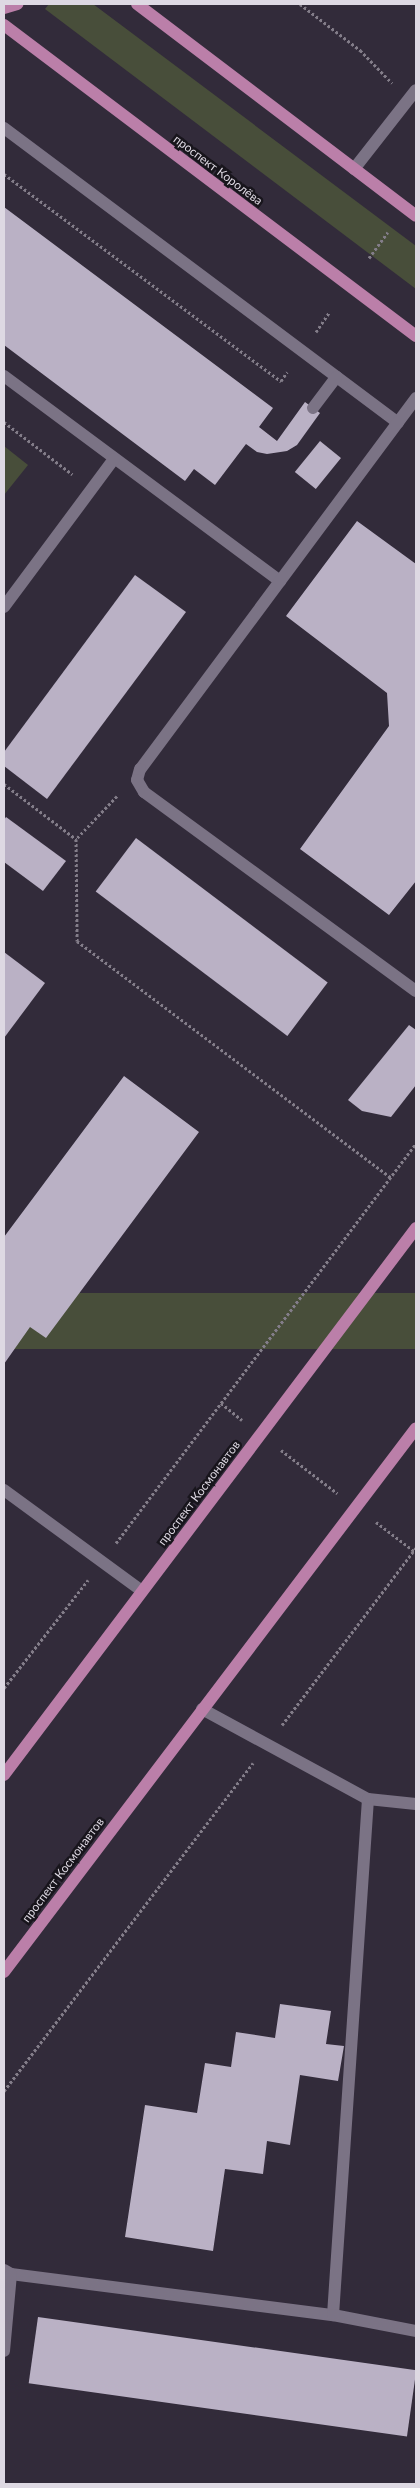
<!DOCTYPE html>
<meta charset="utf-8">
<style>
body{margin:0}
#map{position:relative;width:420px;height:2488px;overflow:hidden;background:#322b3a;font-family:Lato,sans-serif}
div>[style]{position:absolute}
.green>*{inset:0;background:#484e3a;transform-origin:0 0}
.building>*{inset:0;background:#bab1c5;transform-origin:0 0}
.path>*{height:3px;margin-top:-1.5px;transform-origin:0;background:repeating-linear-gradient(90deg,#837d89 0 2.5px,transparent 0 5px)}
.minor>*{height:12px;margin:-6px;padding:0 6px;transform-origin:6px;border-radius:6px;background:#7b7385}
.major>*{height:12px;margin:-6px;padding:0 6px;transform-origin:6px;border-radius:6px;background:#bb7fa9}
span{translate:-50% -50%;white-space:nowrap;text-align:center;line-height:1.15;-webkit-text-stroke:5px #18151c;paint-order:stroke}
.street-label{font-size:12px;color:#ded9e3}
.frame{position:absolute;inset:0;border:5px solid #ded9e3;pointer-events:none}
</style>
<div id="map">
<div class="green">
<i style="clip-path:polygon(49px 4px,93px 4px,416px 246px,416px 289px,45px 9px)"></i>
<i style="clip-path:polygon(4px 446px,28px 465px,4px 495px)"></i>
<i style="left:416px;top:1293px;width:56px;height:686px;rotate:90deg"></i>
</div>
<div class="building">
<i style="clip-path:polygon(4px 207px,273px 408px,259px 427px,277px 441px,305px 402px,320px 413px,297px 445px,287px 451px,267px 454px,257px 452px,246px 444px,215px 485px,194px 469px,185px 481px,4px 345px)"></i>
<i style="left:320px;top:441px;width:27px;height:40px;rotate:39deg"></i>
<i style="clip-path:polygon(357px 521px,416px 564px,416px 881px,389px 915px,300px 849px,389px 726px,387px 693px,286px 616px)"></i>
<i style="clip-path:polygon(135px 575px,186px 612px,47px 799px,4px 766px,4px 752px)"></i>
<i style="clip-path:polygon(6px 817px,66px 861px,43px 891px,4px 862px,4px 820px)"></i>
<i style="left:136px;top:838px;width:240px;height:67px;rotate:37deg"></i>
<i style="clip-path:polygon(4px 952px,45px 983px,4px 1038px)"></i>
<i style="clip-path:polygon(409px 1025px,416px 1030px,416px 1085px,391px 1117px,362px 1111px,348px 1100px)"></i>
<i style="clip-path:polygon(124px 1076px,199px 1132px,46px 1338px,30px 1327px,4px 1364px,4px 1237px)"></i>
<i style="clip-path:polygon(280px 2004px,331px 2011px,326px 2044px,344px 2046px,338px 2081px,300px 2075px,290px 2145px,267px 2141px,263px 2174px,225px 2169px,213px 2251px,125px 2237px,145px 2105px,197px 2113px,205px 2063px,231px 2067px,236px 2032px,275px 2038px)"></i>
<i style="left:38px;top:2317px;width:382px;height:67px;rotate:8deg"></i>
</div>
<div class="path">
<i style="left:300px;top:4px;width:76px;rotate:37.5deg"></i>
<i style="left:360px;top:50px;width:46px;rotate:45.9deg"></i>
<i style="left:4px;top:174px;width:346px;rotate:36.8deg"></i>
<i style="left:281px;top:381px;width:11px;rotate:-56deg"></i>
<i style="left:369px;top:258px;width:32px;rotate:-54deg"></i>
<i style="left:316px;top:332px;width:23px;rotate:-56deg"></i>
<i style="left:4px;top:422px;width:86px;rotate:37.4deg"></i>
<i style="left:4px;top:784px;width:91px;rotate:37.4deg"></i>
<i style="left:117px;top:796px;width:59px;rotate:133.6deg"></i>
<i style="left:76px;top:839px;width:102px;rotate:89.4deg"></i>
<i style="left:77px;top:941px;width:393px;rotate:37deg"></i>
<i style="left:221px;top:1403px;width:27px;rotate:39deg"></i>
<i style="left:281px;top:1450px;width:71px;rotate:37.5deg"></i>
<i style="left:376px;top:1522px;width:48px;rotate:37.3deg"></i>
<i style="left:116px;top:1543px;width:499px;rotate:-53.1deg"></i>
<i style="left:4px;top:1688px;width:137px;rotate:-52.1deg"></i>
<i style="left:282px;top:1725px;width:222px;rotate:-52.9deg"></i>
<i style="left:4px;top:2091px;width:412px;rotate:-52.8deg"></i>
</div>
<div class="minor">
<i style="left:4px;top:128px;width:492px;rotate:36.8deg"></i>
<i style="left:354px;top:169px;width:100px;rotate:-51.9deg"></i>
<i style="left:4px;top:376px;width:344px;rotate:36.6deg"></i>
<i style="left:416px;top:398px;width:462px;rotate:126.6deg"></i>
<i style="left:140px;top:769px;width:11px;rotate:105deg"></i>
<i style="left:137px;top:780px;width:14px;rotate:60deg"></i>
<i style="left:144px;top:792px;width:337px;rotate:36.2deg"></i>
<i style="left:313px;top:408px;width:39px;rotate:-53deg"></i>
<i style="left:4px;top:607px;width:184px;rotate:-53.4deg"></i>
<i style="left:4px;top:1490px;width:171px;rotate:36.2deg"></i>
<i style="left:202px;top:1709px;width:189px;rotate:28.5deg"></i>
<i style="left:368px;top:1799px;width:48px;rotate:5.9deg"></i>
<i style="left:4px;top:2270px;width:8px;rotate:30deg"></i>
<i style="left:11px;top:2274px;width:325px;rotate:7.3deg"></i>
<i style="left:333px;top:2315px;width:517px;rotate:-86.12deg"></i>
<i style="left:333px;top:2315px;width:85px;rotate:10.9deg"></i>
<i style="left:4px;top:2351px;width:77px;rotate:-84.8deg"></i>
</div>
<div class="major">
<i style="left:137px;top:4px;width:350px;rotate:37.2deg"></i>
<i style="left:4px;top:8px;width:14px;rotate:-17deg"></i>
<i style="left:4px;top:25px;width:516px;rotate:37.05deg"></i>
<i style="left:4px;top:1775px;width:685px;rotate:-53.01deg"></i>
<i style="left:4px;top:1972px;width:682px;rotate:-52.86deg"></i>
</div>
<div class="street-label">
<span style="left:218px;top:170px;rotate:37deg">проспект Королёва</span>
<span style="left:199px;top:1493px;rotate:-53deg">проспект Космонавтов</span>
<span style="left:63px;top:1870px;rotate:-53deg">проспект Космонавтов</span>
</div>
<div class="frame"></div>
</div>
